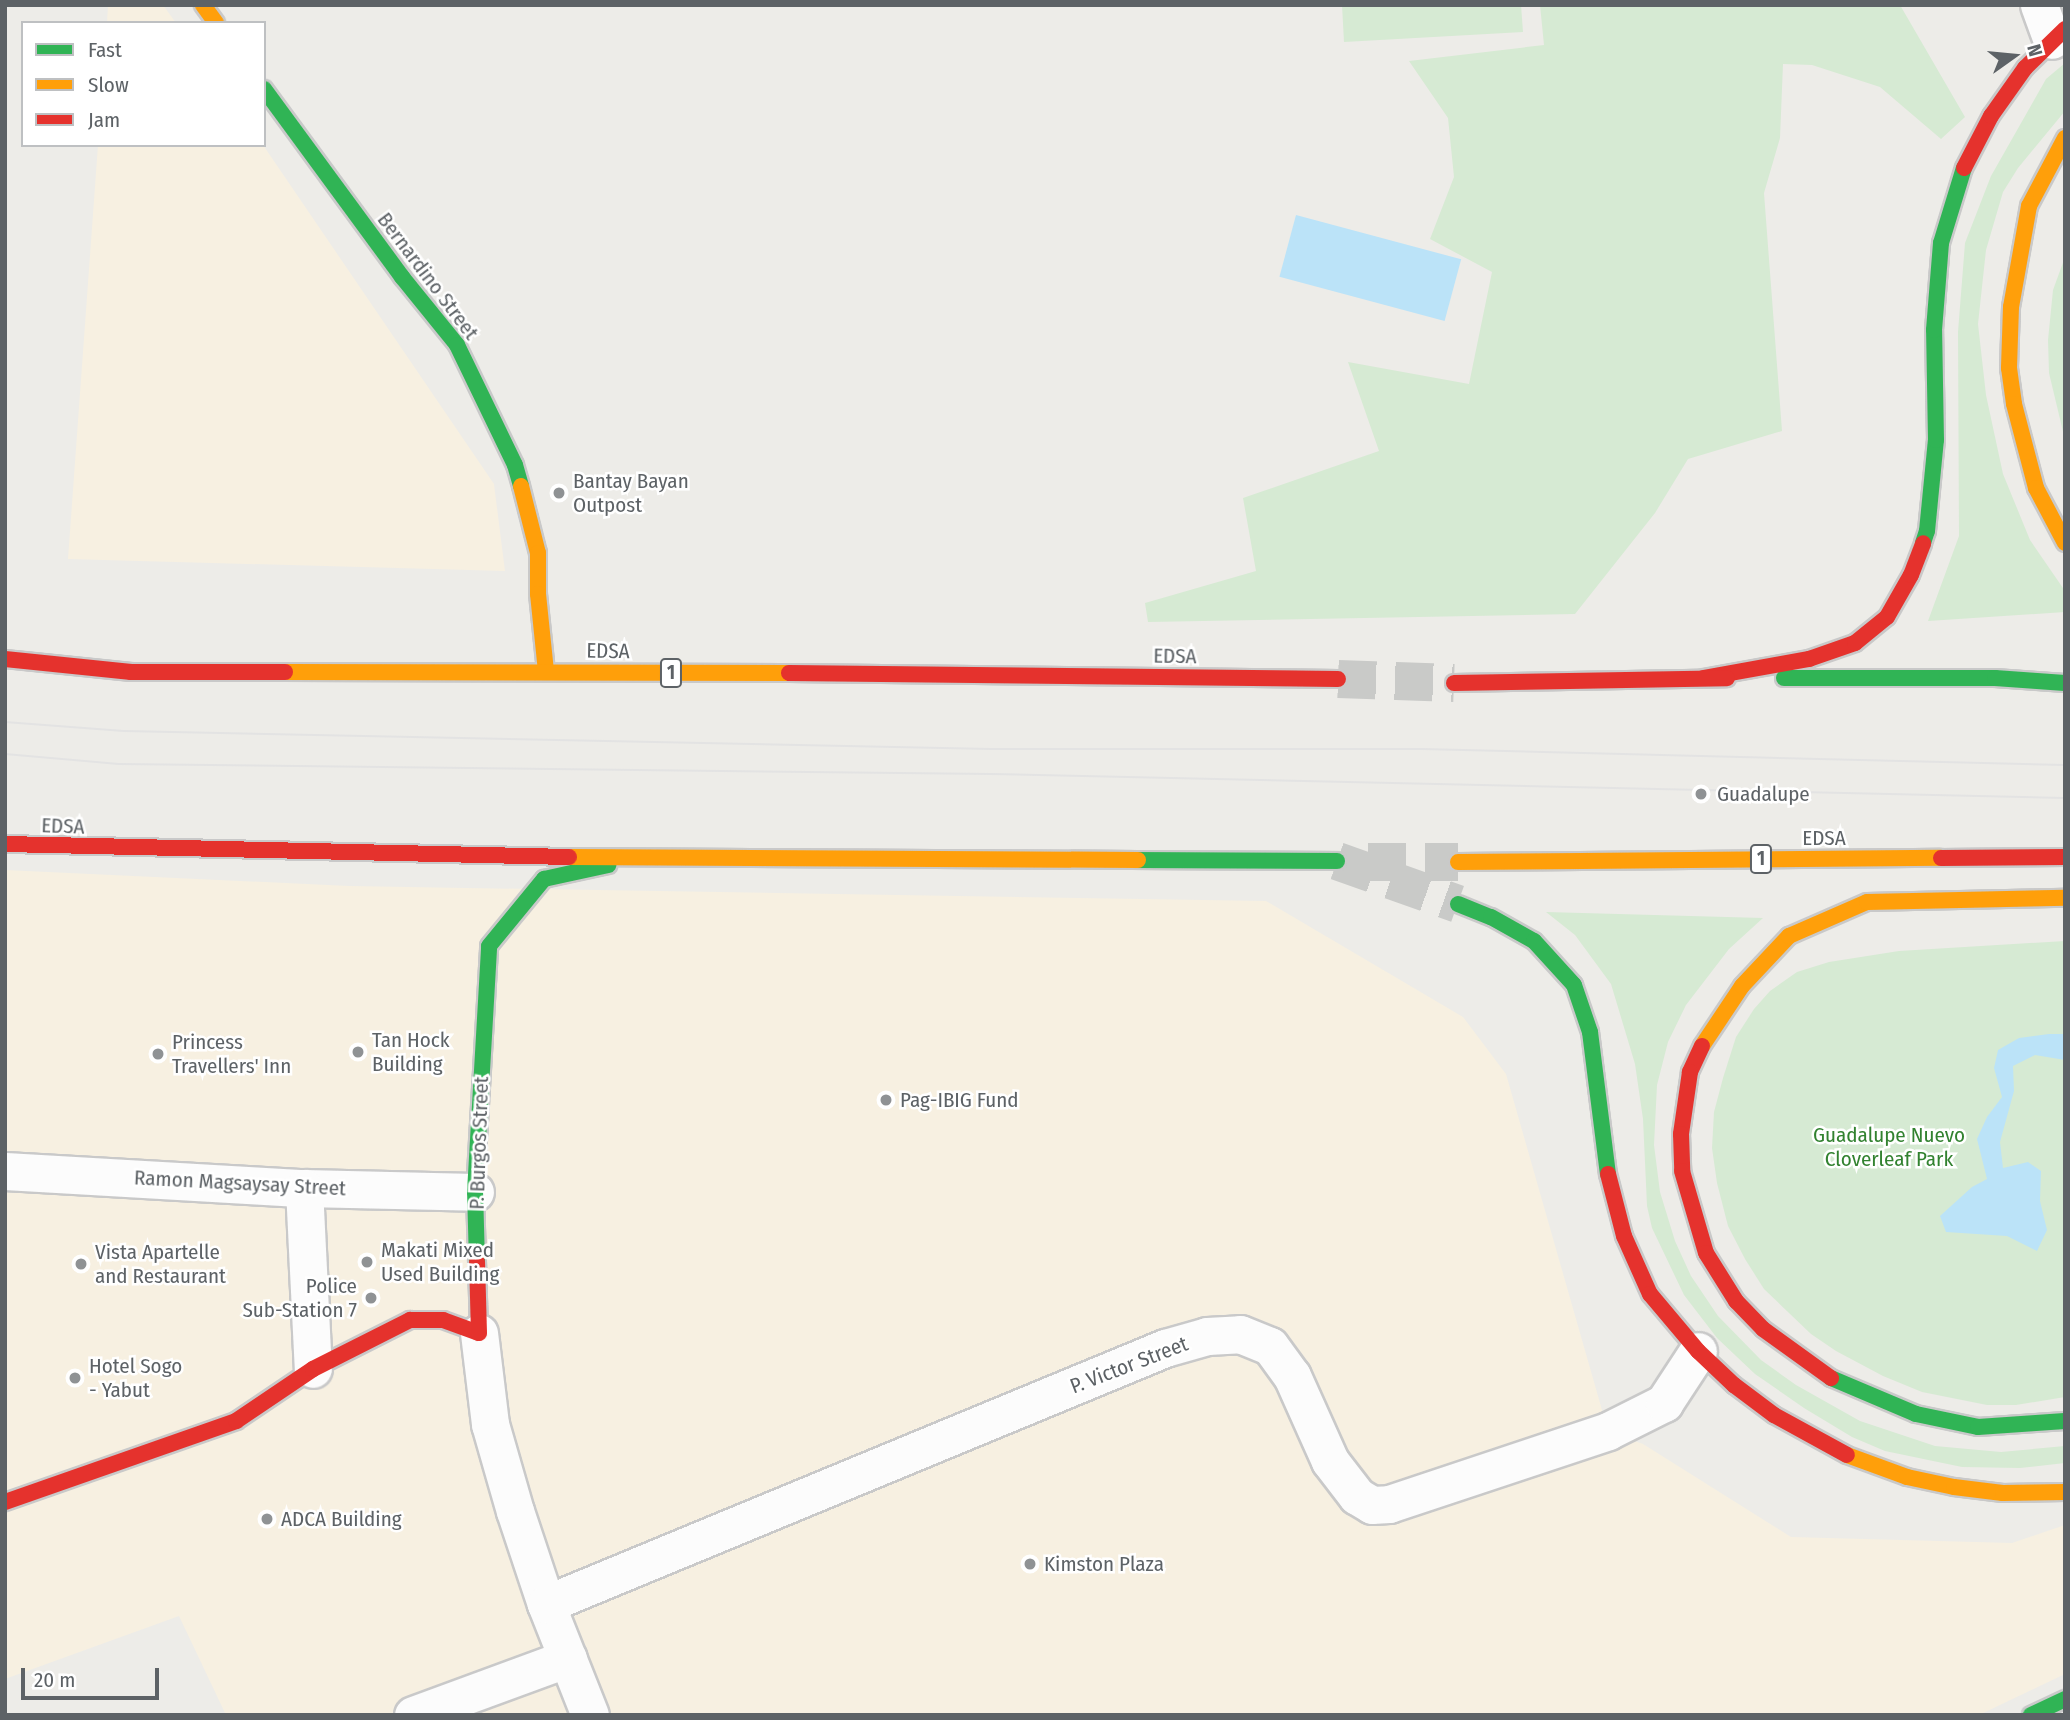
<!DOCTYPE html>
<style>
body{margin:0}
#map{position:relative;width:2070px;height:1720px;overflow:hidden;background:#edece8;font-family:"Fira Sans Condensed",sans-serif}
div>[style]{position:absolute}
.commercial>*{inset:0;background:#f7f0e1}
.green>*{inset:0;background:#d6ead3}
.water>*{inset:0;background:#bbe3f8;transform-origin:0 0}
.highway-tunnel>*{height:38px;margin-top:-19px;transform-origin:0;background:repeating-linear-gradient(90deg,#c9cac8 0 38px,transparent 0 57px)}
.roads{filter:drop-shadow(2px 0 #c9c9c9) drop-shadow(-2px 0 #c9c9c9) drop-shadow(0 2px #c9c9c9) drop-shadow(0 -2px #c9c9c9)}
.street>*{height:37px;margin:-18.5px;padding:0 18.5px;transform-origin:18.5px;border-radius:18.5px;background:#fcfcfc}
.fast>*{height:16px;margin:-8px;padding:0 8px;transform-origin:8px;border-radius:8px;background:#30b455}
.slow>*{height:16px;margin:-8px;padding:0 8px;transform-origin:8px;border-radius:8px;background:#ff9f0a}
.jam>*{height:16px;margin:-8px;padding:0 8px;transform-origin:8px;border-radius:8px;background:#e5322d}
.tram>*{height:2px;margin:-1px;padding:0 1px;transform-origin:1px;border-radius:1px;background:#e3e3e3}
.dots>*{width:19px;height:19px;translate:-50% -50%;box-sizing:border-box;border:4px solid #fff;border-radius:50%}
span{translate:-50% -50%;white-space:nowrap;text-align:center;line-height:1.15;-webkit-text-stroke:5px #fff;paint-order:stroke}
.shield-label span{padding:2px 5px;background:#fff;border:2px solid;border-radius:5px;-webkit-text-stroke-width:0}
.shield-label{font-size:19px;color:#5d6266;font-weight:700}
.street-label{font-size:21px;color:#5d6266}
.poi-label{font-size:21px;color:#5d6266}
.left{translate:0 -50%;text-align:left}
.right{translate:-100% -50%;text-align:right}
.park-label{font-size:21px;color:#328230}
.frame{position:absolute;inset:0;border:7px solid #5d6266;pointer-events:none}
.legend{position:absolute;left:21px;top:21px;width:245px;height:126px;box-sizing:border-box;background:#fff;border:2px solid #bec0c2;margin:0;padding:9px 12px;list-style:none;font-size:21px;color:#5d6266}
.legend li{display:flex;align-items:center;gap:14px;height:35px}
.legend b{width:35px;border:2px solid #bec0c2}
.north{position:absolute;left:1979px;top:21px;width:70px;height:70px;-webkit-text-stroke:5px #fff;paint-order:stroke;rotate:75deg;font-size:19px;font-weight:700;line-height:28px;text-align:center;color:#5d6266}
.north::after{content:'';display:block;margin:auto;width:24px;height:32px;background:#5d6266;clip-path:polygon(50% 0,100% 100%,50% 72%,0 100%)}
.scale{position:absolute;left:21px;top:1668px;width:138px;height:32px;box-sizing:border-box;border:4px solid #5d6266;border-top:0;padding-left:9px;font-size:21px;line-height:24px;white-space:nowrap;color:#5d6266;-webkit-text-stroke:5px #fff;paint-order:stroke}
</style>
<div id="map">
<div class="commercial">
<i style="clip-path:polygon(108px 5px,163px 5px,176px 23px,107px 23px)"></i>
<i style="clip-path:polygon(98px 145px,263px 145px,494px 484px,505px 571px,68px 559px)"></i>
<i style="clip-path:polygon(5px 870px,349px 886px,1266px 901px,1463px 1017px,1506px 1074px,1608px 1431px,1643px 1444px,1791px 1537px,2012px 1543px,2065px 1525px,2065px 1674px,1979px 1715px,226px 1715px,179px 1616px,5px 1679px)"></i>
</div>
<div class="green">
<i style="clip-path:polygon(1342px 5px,1521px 5px,1523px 32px,1344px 42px)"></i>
<i style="clip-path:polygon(1540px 5px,1900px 5px,1965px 117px,1941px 139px,1880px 87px,1812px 65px,1783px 64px,1780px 138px,1764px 193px,1782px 431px,1688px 459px,1655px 513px,1575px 614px,1148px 622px,1145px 603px,1256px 571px,1243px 498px,1379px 451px,1348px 362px,1469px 384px,1492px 272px,1430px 239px,1454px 177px,1448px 118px,1409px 61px,1544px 45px)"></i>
<i style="clip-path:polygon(2065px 63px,2065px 111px,2018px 168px,2003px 192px,1986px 250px,1978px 324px,1986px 395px,2003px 474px,2030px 540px,2065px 591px,2065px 612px,1928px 621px,1959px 536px,1958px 332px,1965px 243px,1991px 176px,2046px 79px)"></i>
<i style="clip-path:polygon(2065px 257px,2065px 440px,2049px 373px,2048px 340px,2053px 290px)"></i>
<i style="clip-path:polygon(1546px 912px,1763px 918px,1729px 949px,1686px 1005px,1668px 1042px,1657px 1085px,1654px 1145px,1660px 1192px,1675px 1241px,1691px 1276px,1718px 1316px,1761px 1360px,1796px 1385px,1860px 1421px,1935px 1446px,2001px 1452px,2065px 1446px,2065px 1463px,2020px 1468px,1962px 1467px,1885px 1451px,1852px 1437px,1804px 1408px,1755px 1374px,1717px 1338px,1684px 1295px,1652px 1228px,1647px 1206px,1643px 1119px,1635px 1064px,1611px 984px,1575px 935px)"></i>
<i style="clip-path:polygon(2065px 941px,2065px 1397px,2016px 1405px,1987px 1405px,1922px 1392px,1883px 1376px,1836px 1351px,1811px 1334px,1764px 1289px,1745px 1259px,1728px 1226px,1717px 1183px,1712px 1148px,1714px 1112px,1723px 1078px,1736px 1037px,1754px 1009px,1770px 991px,1797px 972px,1829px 962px,1899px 951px)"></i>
</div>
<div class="water">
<i style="left:1296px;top:215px;width:171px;height:64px;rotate:15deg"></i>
<i style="clip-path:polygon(2049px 1034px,2065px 1034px,2065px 1060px,2035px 1055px,2013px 1066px,2014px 1091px,2000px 1142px,2003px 1168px,2028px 1162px,2041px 1171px,2040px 1201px,2047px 1230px,2037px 1251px,2007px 1236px,1946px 1232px,1940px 1216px,1972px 1187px,1987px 1179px,1977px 1139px,1987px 1117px,2002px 1097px,1994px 1068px,1998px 1050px,2019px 1038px)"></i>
</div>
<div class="highway-tunnel">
<i style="left:1338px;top:679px;width:116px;rotate:2deg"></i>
<i style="left:1337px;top:861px;width:128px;rotate:19.6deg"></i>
<i style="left:1368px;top:862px;width:90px"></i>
</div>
<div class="roads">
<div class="street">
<i style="left:2039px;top:5px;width:37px;rotate:70deg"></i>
<i style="left:5px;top:1171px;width:299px;rotate:3.3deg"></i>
<i style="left:304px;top:1188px;width:171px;rotate:1.3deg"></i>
<i style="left:304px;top:1188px;width:181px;rotate:87.2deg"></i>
<i style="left:479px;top:1333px;width:92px;rotate:83.1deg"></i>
<i style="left:490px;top:1424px;width:91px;rotate:74deg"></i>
<i style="left:515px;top:1511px;width:98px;rotate:71.6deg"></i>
<i style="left:546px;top:1604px;width:119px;rotate:68.4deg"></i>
<i style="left:546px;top:1604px;width:670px;rotate:-22.47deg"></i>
<i style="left:1165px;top:1348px;width:44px;rotate:-15.9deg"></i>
<i style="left:1207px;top:1336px;width:33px;rotate:-3deg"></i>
<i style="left:1240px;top:1334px;width:32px;rotate:22deg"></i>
<i style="left:1270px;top:1346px;width:37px;rotate:54deg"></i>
<i style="left:1292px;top:1376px;width:93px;rotate:65.9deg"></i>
<i style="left:1330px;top:1461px;width:44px;rotate:52.4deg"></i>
<i style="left:1357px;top:1496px;width:17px;rotate:31deg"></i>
<i style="left:1372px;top:1505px;width:17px;rotate:-3deg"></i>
<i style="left:1389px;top:1504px;width:231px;rotate:-18.4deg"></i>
<i style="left:1608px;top:1431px;width:63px;rotate:-26.6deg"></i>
<i style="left:1664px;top:1403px;width:62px;rotate:-56.8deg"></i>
<i style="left:413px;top:1715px;width:165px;rotate:-20.2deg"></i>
</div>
<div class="fast">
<i style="left:264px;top:89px;width:233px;rotate:53.7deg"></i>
<i style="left:402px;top:277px;width:87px;rotate:51deg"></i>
<i style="left:457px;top:345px;width:133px;rotate:64.2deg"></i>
<i style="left:515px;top:465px;width:22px;rotate:74deg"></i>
<i style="left:1923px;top:543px;width:13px;rotate:-72deg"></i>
<i style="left:1927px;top:531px;width:91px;rotate:-84.4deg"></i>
<i style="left:1936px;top:440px;width:110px;rotate:-91deg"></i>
<i style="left:1934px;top:330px;width:87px;rotate:-85.4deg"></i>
<i style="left:1941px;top:243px;width:78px;rotate:-73deg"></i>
<i style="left:1784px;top:678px;width:211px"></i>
<i style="left:1995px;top:678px;width:70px;rotate:4.1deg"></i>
<i style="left:1138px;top:860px;width:199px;rotate:0.3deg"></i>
<i style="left:1458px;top:904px;width:35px;rotate:22deg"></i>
<i style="left:1491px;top:917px;width:49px;rotate:29.2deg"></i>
<i style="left:1534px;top:941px;width:59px;rotate:47.7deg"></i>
<i style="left:1574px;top:985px;width:50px;rotate:71.2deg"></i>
<i style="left:1590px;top:1032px;width:143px;rotate:82.8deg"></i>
<i style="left:477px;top:1262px;width:70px;rotate:-91.6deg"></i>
<i style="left:475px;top:1192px;width:246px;rotate:-86.7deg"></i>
<i style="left:489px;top:946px;width:87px;rotate:-50.6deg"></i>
<i style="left:544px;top:879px;width:66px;rotate:-12.3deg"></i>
<i style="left:1831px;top:1378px;width:92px;rotate:23deg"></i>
<i style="left:1916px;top:1414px;width:63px;rotate:11.8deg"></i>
<i style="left:1978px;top:1427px;width:87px;rotate:-3.9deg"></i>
<i style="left:2031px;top:1715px;width:38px;rotate:-25deg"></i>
</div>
<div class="slow">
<i style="left:203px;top:5px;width:22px;rotate:54deg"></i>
<i style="left:2065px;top:138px;width:77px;rotate:117.9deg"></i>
<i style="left:2029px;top:206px;width:103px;rotate:100.1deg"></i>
<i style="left:2011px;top:307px;width:61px;rotate:91.9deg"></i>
<i style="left:2009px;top:368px;width:36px;rotate:82deg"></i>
<i style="left:2014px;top:404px;width:87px;rotate:75.3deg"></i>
<i style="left:2036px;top:488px;width:62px;rotate:62.2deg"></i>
<i style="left:521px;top:486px;width:69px;rotate:75.8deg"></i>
<i style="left:538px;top:553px;width:41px;rotate:90deg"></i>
<i style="left:538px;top:594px;width:77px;rotate:84.1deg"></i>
<i style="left:285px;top:672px;width:504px;rotate:0.11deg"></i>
<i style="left:569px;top:857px;width:569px;rotate:0.3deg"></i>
<i style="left:1458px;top:862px;width:483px;rotate:-0.5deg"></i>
<i style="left:1702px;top:1046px;width:72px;rotate:-56.3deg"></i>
<i style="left:1742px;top:986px;width:69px;rotate:-46.8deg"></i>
<i style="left:1789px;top:936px;width:85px;rotate:-23.6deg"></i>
<i style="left:1867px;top:902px;width:198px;rotate:-1.2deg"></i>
<i style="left:1847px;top:1455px;width:64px;rotate:20.1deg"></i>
<i style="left:1907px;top:1477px;width:48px;rotate:12deg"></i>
<i style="left:1954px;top:1487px;width:49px;rotate:7deg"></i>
<i style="left:2003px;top:1493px;width:62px;rotate:-0.9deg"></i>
</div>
<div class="jam">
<i style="left:1964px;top:168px;width:59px;rotate:-62.6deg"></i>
<i style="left:1991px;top:116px;width:59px;rotate:-54.7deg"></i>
<i style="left:2025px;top:68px;width:56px;rotate:-44.3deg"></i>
<i style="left:5px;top:659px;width:127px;rotate:5.9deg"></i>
<i style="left:131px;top:672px;width:154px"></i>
<i style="left:789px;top:673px;width:549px;rotate:0.63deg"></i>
<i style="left:1703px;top:678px;width:108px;rotate:-10.2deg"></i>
<i style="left:1809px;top:659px;width:49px;rotate:-19.2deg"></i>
<i style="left:1855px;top:643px;width:41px;rotate:-39.1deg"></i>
<i style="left:1887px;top:617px;width:48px;rotate:-60.3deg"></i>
<i style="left:1911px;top:575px;width:34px;rotate:-69deg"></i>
<i style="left:1454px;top:683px;width:273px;rotate:-1deg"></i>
<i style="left:5px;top:844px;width:564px;rotate:1.32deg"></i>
<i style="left:1941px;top:858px;width:124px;rotate:-0.5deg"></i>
<i style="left:1702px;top:1046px;width:29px;rotate:115deg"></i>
<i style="left:1690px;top:1072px;width:63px;rotate:98.3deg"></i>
<i style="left:1681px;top:1134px;width:37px;rotate:88deg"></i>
<i style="left:1682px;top:1171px;width:85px;rotate:73.7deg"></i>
<i style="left:1706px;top:1253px;width:57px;rotate:58deg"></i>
<i style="left:1736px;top:1301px;width:39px;rotate:46deg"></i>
<i style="left:1763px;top:1329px;width:84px;rotate:35.8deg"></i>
<i style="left:1608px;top:1174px;width:64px;rotate:75.5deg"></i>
<i style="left:1624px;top:1236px;width:64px;rotate:65.9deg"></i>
<i style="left:1650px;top:1294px;width:75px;rotate:49.9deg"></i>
<i style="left:1698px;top:1351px;width:50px;rotate:43.4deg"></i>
<i style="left:1734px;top:1385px;width:50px;rotate:36.9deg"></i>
<i style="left:1774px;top:1415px;width:83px;rotate:28.7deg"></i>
<i style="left:5px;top:1502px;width:245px;rotate:-19.3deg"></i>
<i style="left:236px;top:1421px;width:93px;rotate:-34deg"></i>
<i style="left:313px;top:1369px;width:109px;rotate:-26.8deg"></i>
<i style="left:410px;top:1320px;width:33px"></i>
<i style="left:443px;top:1320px;width:38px;rotate:20deg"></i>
<i style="left:479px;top:1333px;width:71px;rotate:-91.6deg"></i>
</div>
</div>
<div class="tram">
<i style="left:5px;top:722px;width:119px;rotate:4.3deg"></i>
<i style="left:124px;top:731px;width:867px;rotate:1.19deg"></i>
<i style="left:991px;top:749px;width:431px"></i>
<i style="left:1422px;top:749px;width:643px;rotate:1.43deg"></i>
<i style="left:5px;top:754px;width:114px;rotate:5deg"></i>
<i style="left:119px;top:764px;width:872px;rotate:0.66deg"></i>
<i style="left:991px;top:774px;width:1074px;rotate:1.28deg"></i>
</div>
<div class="dots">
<i style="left:559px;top:493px;background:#8f9294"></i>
<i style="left:1701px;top:794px;background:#8f9294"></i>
<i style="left:358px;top:1052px;background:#8f9294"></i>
<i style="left:158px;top:1054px;background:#8f9294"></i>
<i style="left:886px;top:1100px;background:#8f9294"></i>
<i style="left:367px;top:1262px;background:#8f9294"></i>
<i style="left:81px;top:1264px;background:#8f9294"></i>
<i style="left:371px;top:1298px;background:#8f9294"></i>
<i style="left:75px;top:1378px;background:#8f9294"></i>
<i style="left:267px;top:1519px;background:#8f9294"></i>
<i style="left:1030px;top:1564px;background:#8f9294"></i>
</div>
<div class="shield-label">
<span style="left:671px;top:673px">1</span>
<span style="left:1761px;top:859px">1</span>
</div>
<div class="street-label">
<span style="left:428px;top:276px;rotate:53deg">Bernardino Street</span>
<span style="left:608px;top:651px;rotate:1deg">EDSA</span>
<span style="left:1175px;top:656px;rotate:1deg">EDSA</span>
<span style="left:63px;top:826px;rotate:2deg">EDSA</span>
<span style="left:1824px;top:838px">EDSA</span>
<span style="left:479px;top:1143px;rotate:-88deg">P. Burgos Street</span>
<span style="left:240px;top:1183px;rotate:3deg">Ramon Magsaysay Street</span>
<span style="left:1129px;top:1365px;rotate:-21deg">P. Victor Street</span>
</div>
<div class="poi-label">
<span class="left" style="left:573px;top:493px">Bantay Bayan<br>Outpost</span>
<span class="left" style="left:1717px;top:794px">Guadalupe</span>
<span class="left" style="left:372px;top:1052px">Tan Hock<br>Building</span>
<span class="left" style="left:172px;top:1054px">Princess<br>Travellers' Inn</span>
<span class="left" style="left:900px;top:1100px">Pag-IBIG Fund</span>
<span class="left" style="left:381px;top:1262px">Makati Mixed<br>Used Building</span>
<span class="left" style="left:95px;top:1264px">Vista Apartelle<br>and Restaurant</span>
<span class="right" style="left:357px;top:1298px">Police<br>Sub-Station 7</span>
<span class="left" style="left:89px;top:1378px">Hotel Sogo<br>- Yabut</span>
<span class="left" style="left:281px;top:1519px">ADCA Building</span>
<span class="left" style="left:1044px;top:1564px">Kimston Plaza</span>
</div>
<div class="park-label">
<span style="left:1889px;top:1147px">Guadalupe Nuevo<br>Cloverleaf Park</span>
</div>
<div class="frame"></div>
<ul class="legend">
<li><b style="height:9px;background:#30b455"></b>Fast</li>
<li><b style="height:9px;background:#ff9f0a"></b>Slow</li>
<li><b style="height:9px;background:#e5322d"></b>Jam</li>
</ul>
<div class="north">N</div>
<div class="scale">20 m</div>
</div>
